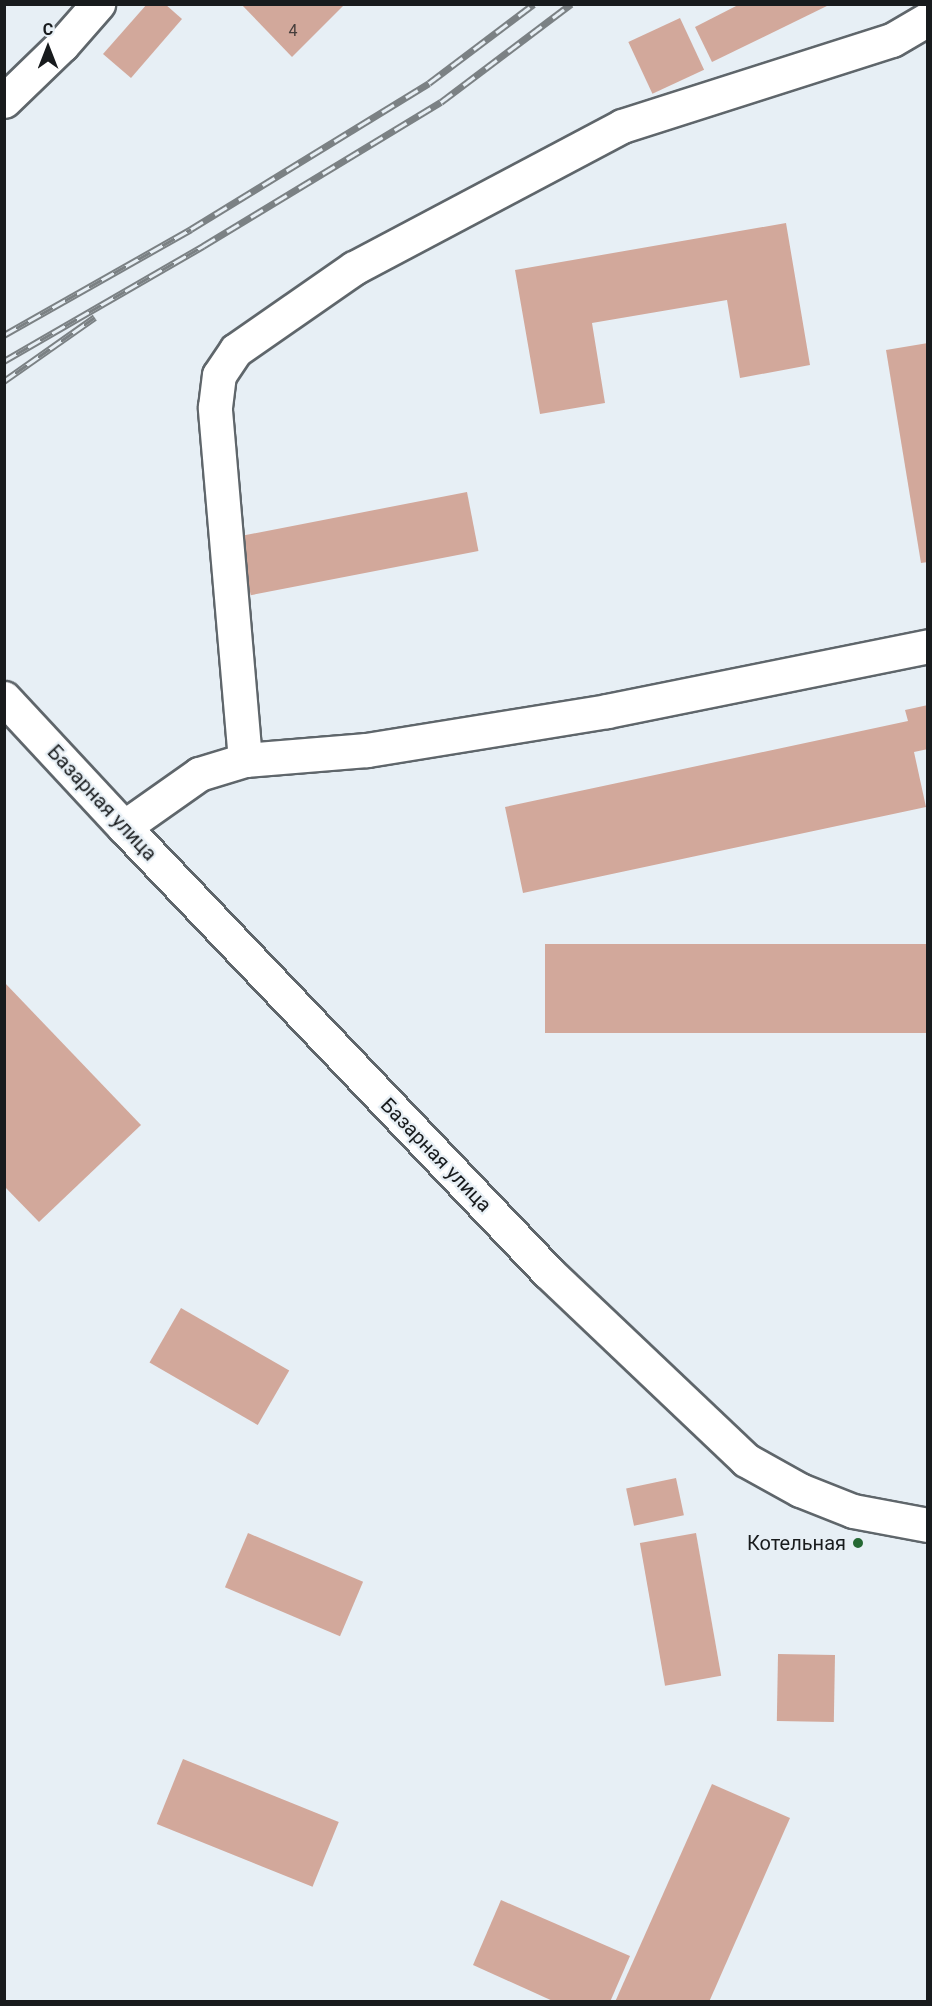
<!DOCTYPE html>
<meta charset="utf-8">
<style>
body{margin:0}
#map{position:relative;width:932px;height:2006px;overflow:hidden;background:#e7eff5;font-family:Roboto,sans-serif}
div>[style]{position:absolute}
.building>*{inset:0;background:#d2a89b;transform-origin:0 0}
.roads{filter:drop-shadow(2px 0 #5f666b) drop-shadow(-2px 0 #5f666b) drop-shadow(0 2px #5f666b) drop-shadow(0 -2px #5f666b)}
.minor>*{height:33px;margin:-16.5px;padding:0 16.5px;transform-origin:16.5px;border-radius:16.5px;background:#fff}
.rail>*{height:7px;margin-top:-3.5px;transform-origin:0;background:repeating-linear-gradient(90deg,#e7eff5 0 14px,#7b8184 0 28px);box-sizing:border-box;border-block:2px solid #7b8184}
.dots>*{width:16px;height:16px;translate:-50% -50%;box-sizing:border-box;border:3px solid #e7eff5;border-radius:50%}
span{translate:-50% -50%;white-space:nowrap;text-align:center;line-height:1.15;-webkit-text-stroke:4.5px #e7eff5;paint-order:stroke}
.number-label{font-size:16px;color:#463e3c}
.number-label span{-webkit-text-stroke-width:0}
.street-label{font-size:20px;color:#181b1d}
.poi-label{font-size:20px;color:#181b1d}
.right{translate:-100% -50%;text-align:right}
.frame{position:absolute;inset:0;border:6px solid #181b1d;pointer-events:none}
.north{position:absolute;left:18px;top:18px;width:60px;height:60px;-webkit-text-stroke:4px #e7eff5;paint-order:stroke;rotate:0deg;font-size:16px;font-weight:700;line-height:24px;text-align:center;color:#181b1d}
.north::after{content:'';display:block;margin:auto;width:21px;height:27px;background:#181b1d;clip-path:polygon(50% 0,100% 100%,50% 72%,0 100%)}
</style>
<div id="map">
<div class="building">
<i style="clip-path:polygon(147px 4px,165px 4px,182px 19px,131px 78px,103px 54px)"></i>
<i style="clip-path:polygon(241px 4px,345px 4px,292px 57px)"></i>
<i style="clip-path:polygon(740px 4px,831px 4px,712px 62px,695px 27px)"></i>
<i style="left:680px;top:18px;width:57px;height:57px;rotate:65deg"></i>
<i style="clip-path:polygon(786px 223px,810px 365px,740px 378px,727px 300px,592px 323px,605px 403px,540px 414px,515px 270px)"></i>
<i style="clip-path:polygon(928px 343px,928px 562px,921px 563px,886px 350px)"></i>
<i style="left:467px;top:492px;width:60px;height:232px;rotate:79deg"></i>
<i style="clip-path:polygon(928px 705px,928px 749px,914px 752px,926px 807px,523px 893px,505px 807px,908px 721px,905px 710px)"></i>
<i style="left:928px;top:944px;width:89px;height:383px;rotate:90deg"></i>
<i style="clip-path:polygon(4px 982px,141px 1125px,39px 1222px,4px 1186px)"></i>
<i style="left:181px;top:1308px;width:125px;height:63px;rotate:30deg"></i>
<i style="left:676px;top:1478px;width:38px;height:51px;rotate:78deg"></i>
<i style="left:248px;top:1533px;width:125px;height:59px;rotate:23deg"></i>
<i style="left:696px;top:1533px;width:145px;height:57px;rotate:80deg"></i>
<i style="left:778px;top:1654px;width:57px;height:67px;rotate:1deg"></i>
<i style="left:183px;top:1759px;width:168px;height:70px;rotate:22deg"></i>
<i style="clip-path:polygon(712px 1784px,790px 1818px,709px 2002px,615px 2002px)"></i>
<i style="clip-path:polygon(501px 1900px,630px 1956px,610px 2002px,555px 2002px,473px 1965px)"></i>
</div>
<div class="roads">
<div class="minor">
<i style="left:4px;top:101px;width:81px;rotate:-44deg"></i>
<i style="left:62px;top:45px;width:55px;rotate:-48.7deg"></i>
<i style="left:4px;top:698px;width:176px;rotate:47.1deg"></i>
<i style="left:124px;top:827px;width:615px;rotate:46.38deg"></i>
<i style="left:548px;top:1272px;width:273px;rotate:43.5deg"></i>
<i style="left:746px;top:1460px;width:62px;rotate:29.1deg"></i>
<i style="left:800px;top:1490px;width:57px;rotate:21.6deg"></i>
<i style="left:853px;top:1511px;width:76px;rotate:10.6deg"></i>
<i style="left:245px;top:760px;width:354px;rotate:-94.9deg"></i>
<i style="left:215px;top:407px;width:32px;rotate:-83deg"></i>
<i style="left:219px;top:375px;width:30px;rotate:-56deg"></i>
<i style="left:236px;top:350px;width:144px;rotate:-34.8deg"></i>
<i style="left:354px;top:268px;width:303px;rotate:-27.9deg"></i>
<i style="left:622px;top:126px;width:283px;rotate:-17.7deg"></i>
<i style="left:892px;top:40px;width:42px;rotate:-30.3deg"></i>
<i style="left:124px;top:827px;width:92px;rotate:-35.2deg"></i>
<i style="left:199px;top:774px;width:48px;rotate:-16.9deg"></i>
<i style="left:245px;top:760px;width:122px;rotate:-4.7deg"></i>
<i style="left:367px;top:750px;width:243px;rotate:-9.2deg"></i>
<i style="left:607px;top:711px;width:328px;rotate:-11.4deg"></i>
</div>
</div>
<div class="rail">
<i style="left:4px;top:335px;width:215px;rotate:-29.5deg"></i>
<i style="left:191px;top:229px;width:279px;rotate:-31.5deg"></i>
<i style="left:429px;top:83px;width:131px;rotate:-37deg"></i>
<i style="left:4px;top:361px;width:230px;rotate:-30deg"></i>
<i style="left:203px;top:246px;width:278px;rotate:-31.2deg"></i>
<i style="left:441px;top:102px;width:163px;rotate:-37deg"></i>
<i style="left:4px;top:381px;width:111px;rotate:-35.1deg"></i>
</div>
<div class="dots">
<i style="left:858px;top:1543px;background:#256833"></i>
</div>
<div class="number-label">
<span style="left:293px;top:31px">4</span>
</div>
<div class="street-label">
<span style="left:102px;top:803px;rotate:47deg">Базарная улица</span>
<span style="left:436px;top:1155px;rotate:46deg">Базарная улица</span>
</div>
<div class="poi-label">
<span class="right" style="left:846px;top:1543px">Котельная</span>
</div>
<div class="frame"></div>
<div class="north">С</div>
</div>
